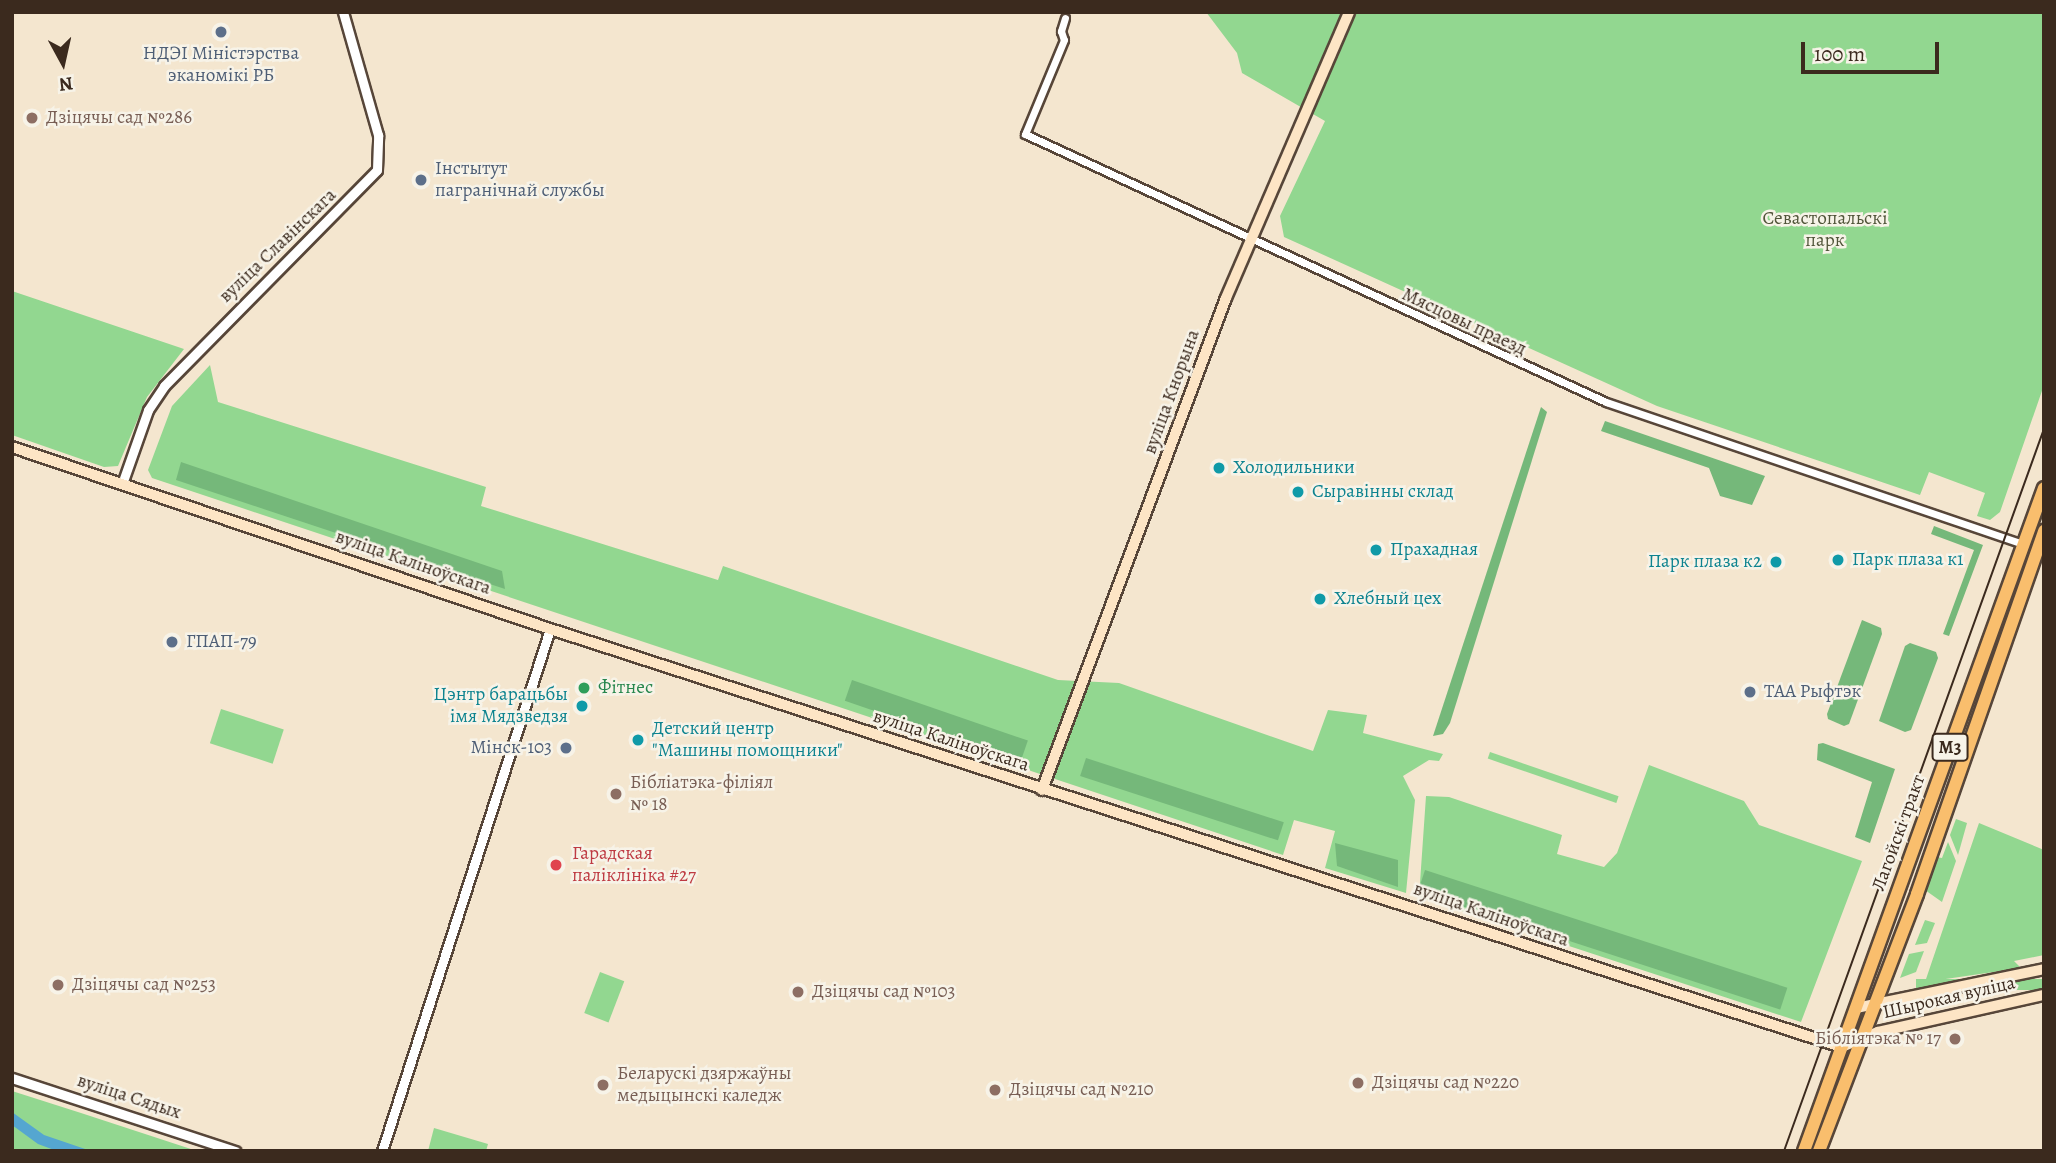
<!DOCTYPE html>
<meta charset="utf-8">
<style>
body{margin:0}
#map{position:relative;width:2056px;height:1163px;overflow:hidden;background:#f4e6cf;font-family:Alegreya,serif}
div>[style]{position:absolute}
.green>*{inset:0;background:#92d790;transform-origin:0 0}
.forest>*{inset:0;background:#75b87a;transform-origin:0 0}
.water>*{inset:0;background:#55a6d0}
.roads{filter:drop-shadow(2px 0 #574639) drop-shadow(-2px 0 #574639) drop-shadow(0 2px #574639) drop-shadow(0 -2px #574639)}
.minor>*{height:7px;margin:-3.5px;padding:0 3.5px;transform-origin:3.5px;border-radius:3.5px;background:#fff}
.tertiary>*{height:9px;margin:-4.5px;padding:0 4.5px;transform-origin:4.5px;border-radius:4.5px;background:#fff}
.secondary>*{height:10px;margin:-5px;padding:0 5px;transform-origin:5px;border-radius:5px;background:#fde5c5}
.primary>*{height:12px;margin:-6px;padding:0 6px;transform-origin:6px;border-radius:6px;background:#f9be6d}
.tram>*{height:2px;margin:-1px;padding:0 1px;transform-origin:1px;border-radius:1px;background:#3b2a1e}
.dots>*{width:19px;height:19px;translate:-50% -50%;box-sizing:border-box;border:4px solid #f7f3e8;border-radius:50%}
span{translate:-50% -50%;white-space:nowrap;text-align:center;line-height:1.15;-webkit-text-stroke:5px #f7f3e8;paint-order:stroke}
.shield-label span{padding:2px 5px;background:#f7f3e8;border:2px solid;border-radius:5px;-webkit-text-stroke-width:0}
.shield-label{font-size:18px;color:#3b2a1e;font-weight:700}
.service-label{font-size:19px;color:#4e5e75}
.left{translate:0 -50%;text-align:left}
.right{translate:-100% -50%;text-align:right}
.education-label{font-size:19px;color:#785e54}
.park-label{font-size:19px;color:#51553a}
.street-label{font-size:19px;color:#3b2a1e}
.culture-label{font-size:19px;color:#0d838f}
.leisure-label{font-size:19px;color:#27864d}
.health-label{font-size:19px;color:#be3a42}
.frame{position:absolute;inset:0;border:14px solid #3b2a1e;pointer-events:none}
.north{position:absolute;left:28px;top:28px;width:70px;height:70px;-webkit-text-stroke:5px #f7f3e8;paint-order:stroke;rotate:172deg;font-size:19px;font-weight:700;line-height:28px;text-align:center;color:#3b2a1e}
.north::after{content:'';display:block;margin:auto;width:24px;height:32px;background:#3b2a1e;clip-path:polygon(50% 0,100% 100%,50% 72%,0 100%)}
.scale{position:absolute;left:1801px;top:42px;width:138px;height:32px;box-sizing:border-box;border:4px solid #3b2a1e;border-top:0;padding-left:9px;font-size:21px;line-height:24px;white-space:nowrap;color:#3b2a1e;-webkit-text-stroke:5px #f7f3e8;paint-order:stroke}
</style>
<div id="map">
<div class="green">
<i style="clip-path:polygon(1206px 12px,2044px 12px,2044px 385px,2000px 512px,1990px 520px,1977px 516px,1985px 493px,1929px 472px,1920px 495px,1657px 406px,1284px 237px,1280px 216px,1325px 121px,1242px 73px,1237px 53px)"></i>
<i style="clip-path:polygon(12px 291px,184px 349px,147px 397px,118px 466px,104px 467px,12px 435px)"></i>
<i style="clip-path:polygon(210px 365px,218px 402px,486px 487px,481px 506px,718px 580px,723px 566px,1058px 680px,1119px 683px,1313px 751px,1328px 710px,1367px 715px,1363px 733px,1443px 754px,1439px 761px,1429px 760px,1403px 776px,1415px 800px,1406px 893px,1325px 868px,1335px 831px,1294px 820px,1283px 855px,152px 478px,148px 470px,172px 406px)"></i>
<i style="left:221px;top:709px;width:66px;height:36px;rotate:18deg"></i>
<i style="left:1490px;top:752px;width:136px;height:7px;rotate:19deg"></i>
<i style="clip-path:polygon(1649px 765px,1744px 801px,1759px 825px,1862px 861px,1801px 1022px,1419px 897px,1426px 796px,1449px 797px,1562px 835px,1557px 854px,1604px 867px,1617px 853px)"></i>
<i style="clip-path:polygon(1956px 819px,1967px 823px,1958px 855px,1950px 835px)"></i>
<i style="clip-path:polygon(1979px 823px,2044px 850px,2044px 955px,2014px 961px,2021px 968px,1925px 982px)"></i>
<i style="clip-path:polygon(1948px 842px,1956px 861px,1942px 902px,1925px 890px,1936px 857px,1942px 858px)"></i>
<i style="clip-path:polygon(1925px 920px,1935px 923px,1927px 943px,1915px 945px)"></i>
<i style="clip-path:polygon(1924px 951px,1916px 972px,1900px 978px,1909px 954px)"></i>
<i style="left:600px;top:972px;width:26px;height:44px;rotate:21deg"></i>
<i style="left:2044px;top:979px;width:11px;height:128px;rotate:90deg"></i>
<i style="clip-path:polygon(12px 1091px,81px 1113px,197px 1151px,12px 1151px)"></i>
<i style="clip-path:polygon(434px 1128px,488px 1144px,486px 1151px,428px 1151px)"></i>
</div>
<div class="forest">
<i style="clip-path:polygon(1541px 407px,1547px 412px,1450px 723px,1443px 734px,1433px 736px)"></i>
<i style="clip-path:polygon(1605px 421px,1765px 476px,1752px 505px,1720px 496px,1709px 468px,1601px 431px)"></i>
<i style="clip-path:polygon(181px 462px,502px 571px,505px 589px,176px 480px)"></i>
<i style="clip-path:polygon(1934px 526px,1983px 545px,1949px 636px,1943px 634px,1974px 550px,1931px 534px)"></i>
<i style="clip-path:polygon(1862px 620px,1881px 628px,1882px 634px,1849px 724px,1844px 726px,1828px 719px,1827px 714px)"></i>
<i style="clip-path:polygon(1910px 643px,1936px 652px,1938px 658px,1911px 730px,1905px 732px,1879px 721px,1905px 646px)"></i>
<i style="left:852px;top:680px;width:186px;height:22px;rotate:19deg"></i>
<i style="clip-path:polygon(1823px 743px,1895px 769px,1870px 843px,1855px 837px,1872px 782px,1817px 760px,1818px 744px)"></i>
<i style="left:1086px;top:758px;width:208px;height:19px;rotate:18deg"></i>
<i style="clip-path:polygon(1335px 843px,1398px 860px,1398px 887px,1337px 866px)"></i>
<i style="left:1425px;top:870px;width:381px;height:23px;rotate:18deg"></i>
</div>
<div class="water">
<i style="clip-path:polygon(12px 1112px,44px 1135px,91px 1151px,57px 1151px,38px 1144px,12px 1125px)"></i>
</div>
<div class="roads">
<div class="minor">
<i style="left:1065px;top:18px;width:14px;rotate:107deg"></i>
<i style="left:1061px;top:31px;width:9px;rotate:72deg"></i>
<i style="left:1064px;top:40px;width:102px;rotate:112.5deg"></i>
<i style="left:1025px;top:134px;width:640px;rotate:24.76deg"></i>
<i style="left:1606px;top:402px;width:441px;rotate:18.8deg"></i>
</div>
<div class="tertiary">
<i style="left:122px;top:484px;width:78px;rotate:-70.6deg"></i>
<i style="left:148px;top:410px;width:29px;rotate:-56deg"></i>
<i style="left:164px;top:386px;width:303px;rotate:-45.4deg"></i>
<i style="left:377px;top:170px;width:35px;rotate:-88deg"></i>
<i style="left:378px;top:135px;width:128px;rotate:-105.9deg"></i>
<i style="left:12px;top:1078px;width:235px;rotate:18.1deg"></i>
<i style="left:382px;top:1151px;width:548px;rotate:-72.16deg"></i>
</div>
<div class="secondary">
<i style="left:12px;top:447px;width:568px;rotate:18.69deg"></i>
<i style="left:550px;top:629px;width:1358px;rotate:17.93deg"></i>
<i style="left:1842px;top:1047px;width:39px;rotate:-23deg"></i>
<i style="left:1878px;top:1032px;width:170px;rotate:-12.6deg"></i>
<i style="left:1042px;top:790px;width:525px;rotate:-69.5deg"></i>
<i style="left:1226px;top:298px;width:311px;rotate:-66.7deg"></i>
<i style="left:1856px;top:1008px;width:192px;rotate:-11.7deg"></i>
</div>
<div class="primary">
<i style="left:1804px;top:1151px;width:705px;rotate:-70.1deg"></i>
<i style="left:1819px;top:1151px;width:275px;rotate:-69.1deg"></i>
<i style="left:1917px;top:894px;width:385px;rotate:-70.7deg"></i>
</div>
</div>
<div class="tram">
<i style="left:1784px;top:1151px;width:767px;rotate:-70.2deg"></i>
</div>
<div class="dots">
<i style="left:221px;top:32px;background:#5c6f8a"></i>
<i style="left:32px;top:118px;background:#8d6e63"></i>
<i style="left:421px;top:180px;background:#5c6f8a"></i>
<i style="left:1219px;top:468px;background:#0f9aa8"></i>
<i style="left:1298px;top:492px;background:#0f9aa8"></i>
<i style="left:1376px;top:550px;background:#0f9aa8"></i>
<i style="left:1838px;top:560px;background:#0f9aa8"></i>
<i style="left:1776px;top:562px;background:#0f9aa8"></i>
<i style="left:1320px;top:599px;background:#0f9aa8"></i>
<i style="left:172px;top:642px;background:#5c6f8a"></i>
<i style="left:584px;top:688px;background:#2e9e5b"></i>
<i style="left:1750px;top:692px;background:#5c6f8a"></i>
<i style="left:582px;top:706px;background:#0f9aa8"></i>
<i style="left:638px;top:740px;background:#0f9aa8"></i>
<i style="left:566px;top:748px;background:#5c6f8a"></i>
<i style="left:616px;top:794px;background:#8d6e63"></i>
<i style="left:556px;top:865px;background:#e0444e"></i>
<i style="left:58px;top:985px;background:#8d6e63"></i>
<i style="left:798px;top:992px;background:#8d6e63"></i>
<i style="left:1955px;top:1039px;background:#8d6e63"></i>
<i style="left:1358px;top:1083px;background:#8d6e63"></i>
<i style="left:603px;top:1085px;background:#8d6e63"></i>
<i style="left:995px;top:1090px;background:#8d6e63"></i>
</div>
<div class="shield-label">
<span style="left:1950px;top:747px">М3</span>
</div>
<div class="service-label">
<span style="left:221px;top:65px">НДЭІ Міністэрства<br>эканомікі РБ</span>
<span class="left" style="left:435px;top:180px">Інстытут<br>пагранічнай службы</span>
<span class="left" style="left:186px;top:642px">ГПАП-79</span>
<span class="left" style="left:1764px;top:692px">ТАА Рыфтэк</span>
<span class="right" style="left:552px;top:748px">Мінск-103</span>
</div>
<div class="education-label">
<span class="left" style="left:46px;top:118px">Дзіцячы сад №286</span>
<span class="left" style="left:630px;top:794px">Бібліатэка-філіял<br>№ 18</span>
<span class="left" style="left:72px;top:985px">Дзіцячы сад №253</span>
<span class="left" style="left:812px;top:992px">Дзіцячы сад №103</span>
<span class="right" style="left:1941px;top:1039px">Бібліятэка № 17</span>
<span class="left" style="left:617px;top:1085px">Беларускі дзяржаўны<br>медыцынскі каледж</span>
<span class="left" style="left:1372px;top:1083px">Дзіцячы сад №220</span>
<span class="left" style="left:1009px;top:1090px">Дзіцячы сад №210</span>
</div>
<div class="park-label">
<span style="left:1825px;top:230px">Севастопальскі<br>парк</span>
</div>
<div class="street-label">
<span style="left:278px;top:246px;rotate:-44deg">вуліца Славінскага</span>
<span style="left:1464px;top:322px;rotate:25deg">Мясцовы праезд</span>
<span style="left:1172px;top:392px;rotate:-70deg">вуліца Кнорына</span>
<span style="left:413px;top:563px;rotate:19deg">вуліца Каліноўскага</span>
<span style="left:951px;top:741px;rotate:18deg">вуліца Каліноўскага</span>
<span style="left:1899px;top:833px;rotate:-70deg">Лагойскі тракт</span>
<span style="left:1491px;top:915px;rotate:19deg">вуліца Каліноўскага</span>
<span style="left:1949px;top:998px;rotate:-13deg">Шырокая вуліца</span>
<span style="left:129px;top:1097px;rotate:18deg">вуліца Сядых</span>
</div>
<div class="culture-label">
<span class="left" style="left:1233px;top:468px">Холодильники</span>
<span class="left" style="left:1312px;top:492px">Сыравінны склад</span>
<span class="left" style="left:1390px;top:550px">Прахадная</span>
<span class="left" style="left:1852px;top:560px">Парк плаза к1</span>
<span class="right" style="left:1762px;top:562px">Парк плаза к2</span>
<span class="left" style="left:1334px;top:599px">Хлебный цех</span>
<span class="right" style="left:568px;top:706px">Цэнтр барацьбы<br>імя Мядзведзя</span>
<span class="left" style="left:652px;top:740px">Детский центр<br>"Машины помощники"</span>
</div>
<div class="leisure-label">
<span class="left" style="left:598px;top:688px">Фітнес</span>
</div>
<div class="health-label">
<span class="left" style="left:572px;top:865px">Гарадская<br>паліклініка #27</span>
</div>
<div class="frame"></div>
<div class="north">N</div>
<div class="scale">100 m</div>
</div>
